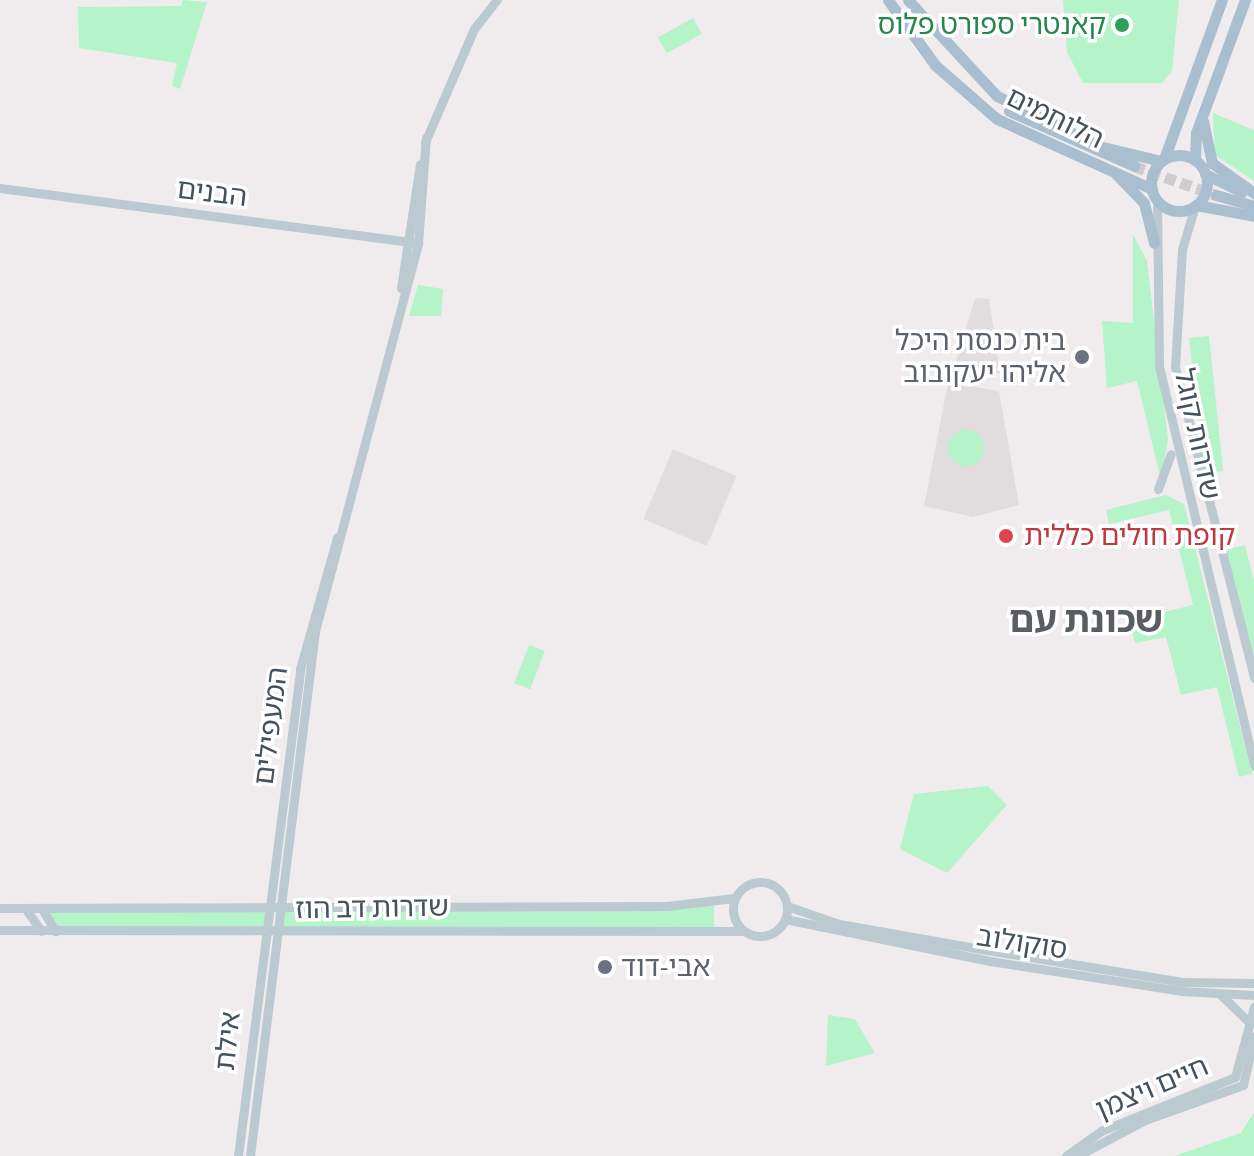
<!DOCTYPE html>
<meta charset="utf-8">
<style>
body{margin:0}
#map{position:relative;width:1254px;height:1156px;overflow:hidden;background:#f0eced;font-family:"Source Sans 3","Noto Sans Hebrew",sans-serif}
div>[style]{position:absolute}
.education>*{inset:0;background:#e1dddf;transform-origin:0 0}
.green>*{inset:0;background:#b5f3c9;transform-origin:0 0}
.round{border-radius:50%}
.major-tunnel>*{height:11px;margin-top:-5.5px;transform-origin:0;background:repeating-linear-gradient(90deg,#cdcdd0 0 11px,transparent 0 16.5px)}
.minor>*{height:9px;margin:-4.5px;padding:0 4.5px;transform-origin:4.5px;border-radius:4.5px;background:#bbc9d1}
.minor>.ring{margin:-4.5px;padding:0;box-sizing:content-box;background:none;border:9px solid #bbc9d1;border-radius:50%}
.major>*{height:11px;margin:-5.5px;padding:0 5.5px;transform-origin:5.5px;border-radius:5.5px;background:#a9bfcf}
.major>.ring{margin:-5.5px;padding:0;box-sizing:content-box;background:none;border:11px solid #a9bfcf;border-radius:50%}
.dots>*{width:22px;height:22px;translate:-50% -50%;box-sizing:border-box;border:4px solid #fff;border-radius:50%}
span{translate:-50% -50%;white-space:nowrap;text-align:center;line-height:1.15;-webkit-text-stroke:7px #fff;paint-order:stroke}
.leisure-label{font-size:28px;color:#27864d}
.right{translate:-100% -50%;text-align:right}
.street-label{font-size:28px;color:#43525c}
.worship-label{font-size:28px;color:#5b616d}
.left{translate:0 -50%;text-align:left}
.health-label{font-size:28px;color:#be3a42}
.district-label{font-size:36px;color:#595e62;font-weight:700}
</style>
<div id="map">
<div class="education">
<i style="clip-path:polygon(975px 298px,989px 299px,1000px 373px,954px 368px)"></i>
<i style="clip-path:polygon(948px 383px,999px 391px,1019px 505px,973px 517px,924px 506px)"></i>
<i style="left:673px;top:449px;width:69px;height:76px;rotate:23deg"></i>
</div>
<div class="green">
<i style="clip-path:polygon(183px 0,207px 2px,180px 89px,172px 86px,177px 63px,79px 48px,78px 7px,181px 6px)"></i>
<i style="clip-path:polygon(1063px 0,1179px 0,1172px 71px,1162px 83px,1083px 83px,1067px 52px)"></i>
<i style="left:693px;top:18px;width:18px;height:40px;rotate:61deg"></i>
<i style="clip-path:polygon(1213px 113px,1254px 130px,1254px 181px,1215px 155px)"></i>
<i style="clip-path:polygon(1133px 234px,1147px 261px,1168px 440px,1161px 480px,1137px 381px,1107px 388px,1102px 321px,1133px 323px)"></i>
<i style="clip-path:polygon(418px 285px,443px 289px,441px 316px,409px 316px)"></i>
<i style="left:1209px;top:336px;width:136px;height:20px;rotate:84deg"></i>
<i class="round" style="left:948px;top:430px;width:36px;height:36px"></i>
<i style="clip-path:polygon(1166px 495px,1184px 504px,1252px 774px,1239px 777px,1217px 687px,1181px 695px,1166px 637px,1135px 643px,1129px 620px,1193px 605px,1169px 510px,1109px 524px,1106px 510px)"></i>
<i style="clip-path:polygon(1245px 545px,1254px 581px,1254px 657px,1222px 551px)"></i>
<i style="left:529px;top:645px;width:17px;height:41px;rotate:21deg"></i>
<i style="clip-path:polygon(988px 786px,1007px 805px,947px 873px,900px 849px,914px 794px)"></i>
<i style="left:714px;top:905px;width:23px;height:438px;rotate:90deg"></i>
<i style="clip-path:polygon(268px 906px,264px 931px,55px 931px,42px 909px)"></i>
<i style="clip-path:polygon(828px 1015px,855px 1019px,875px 1053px,826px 1066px)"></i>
<i style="clip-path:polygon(1254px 1112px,1254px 1156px,1175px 1156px,1241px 1133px)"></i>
</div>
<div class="major-tunnel">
<i style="left:1134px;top:166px;width:87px;rotate:19.5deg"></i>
</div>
<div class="minor">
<i style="left:425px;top:142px;width:123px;rotate:-66.6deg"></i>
<i style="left:474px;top:29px;width:37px;rotate:-52deg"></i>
<i style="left:0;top:188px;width:422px;rotate:7.5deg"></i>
<i style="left:1157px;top:200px;width:166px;rotate:89.3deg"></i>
<i style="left:1159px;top:366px;width:411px;rotate:76.6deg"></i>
<i style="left:1195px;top:206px;width:45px;rotate:106.8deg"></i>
<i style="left:1182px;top:249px;width:118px;rotate:93.4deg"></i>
<i style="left:1175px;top:367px;width:321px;rotate:75.7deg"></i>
<i style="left:401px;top:288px;width:125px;rotate:-81.3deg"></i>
<i style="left:1158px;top:489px;width:37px;rotate:-70deg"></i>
<i class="ring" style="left:733px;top:882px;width:45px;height:45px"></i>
<i style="left:787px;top:906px;width:55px;rotate:19.1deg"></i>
<i style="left:839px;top:924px;width:150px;rotate:10deg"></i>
<i style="left:987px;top:950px;width:198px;rotate:9.3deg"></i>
<i style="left:1182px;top:982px;width:72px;rotate:0.8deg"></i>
<i style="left:0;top:908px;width:667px;rotate:-0.17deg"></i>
<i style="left:667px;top:906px;width:67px;rotate:-6.8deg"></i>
<i style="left:25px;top:908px;width:28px;rotate:55deg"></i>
<i style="left:42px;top:909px;width:26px;rotate:59deg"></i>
<i style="left:785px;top:919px;width:209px;rotate:11.6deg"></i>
<i style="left:990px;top:961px;width:193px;rotate:8.9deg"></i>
<i style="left:1181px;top:991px;width:73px;rotate:3.1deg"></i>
<i style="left:0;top:930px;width:743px;rotate:0.08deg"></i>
<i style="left:1222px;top:996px;width:37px;rotate:44deg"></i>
<i style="left:238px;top:1156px;width:491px;rotate:-82.7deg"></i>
<i style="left:300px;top:669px;width:137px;rotate:-74.3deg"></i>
<i style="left:250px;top:1156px;width:529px;rotate:-82.94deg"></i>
<i style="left:315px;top:631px;width:401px;rotate:-75.1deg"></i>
<i style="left:418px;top:243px;width:106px;rotate:-85.7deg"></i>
<i style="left:1066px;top:1156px;width:43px;rotate:-35.5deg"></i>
<i style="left:1101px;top:1131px;width:144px;rotate:-21.9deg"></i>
<i style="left:1235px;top:1077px;width:73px;rotate:-74.8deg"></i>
<i style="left:1077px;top:1156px;width:77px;rotate:-27.9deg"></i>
<i style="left:1145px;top:1120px;width:104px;rotate:-19.7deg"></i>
<i style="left:1243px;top:1085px;width:50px;rotate:-77.3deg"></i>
</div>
<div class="major">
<i style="left:888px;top:0;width:80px;rotate:54.1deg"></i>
<i style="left:935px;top:65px;width:82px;rotate:41.1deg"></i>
<i style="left:997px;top:119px;width:170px;rotate:24.3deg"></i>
<i style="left:908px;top:0;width:131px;rotate:47.2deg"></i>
<i style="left:997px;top:96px;width:114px;rotate:26.1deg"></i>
<i style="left:1099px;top:146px;width:64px;rotate:13.6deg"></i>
<i style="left:1009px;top:111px;width:137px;rotate:23.7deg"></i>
<i style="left:1203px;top:121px;width:43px;rotate:77.9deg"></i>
<i style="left:1212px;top:163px;width:52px;rotate:35.5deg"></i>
<i class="ring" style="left:1151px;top:155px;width:45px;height:45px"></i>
<i style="left:1164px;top:159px;width:169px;rotate:-70deg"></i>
<i style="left:1195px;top:160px;width:27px;rotate:-88deg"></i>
<i style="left:1196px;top:133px;width:142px;rotate:-69.8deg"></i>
<i style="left:1205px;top:174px;width:41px;rotate:25.9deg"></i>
<i style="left:1117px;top:175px;width:39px;rotate:46deg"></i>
<i style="left:1144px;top:203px;width:41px;rotate:76deg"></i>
<i style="left:1216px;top:195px;width:40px;rotate:16deg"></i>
<i style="left:1196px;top:205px;width:59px;rotate:10.7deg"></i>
</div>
<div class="dots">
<i style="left:1122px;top:25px;background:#2e9e5b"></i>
<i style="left:1082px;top:357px;background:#6b7280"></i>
<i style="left:1006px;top:536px;background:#e0444e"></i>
<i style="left:605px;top:967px;background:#6b7280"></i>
</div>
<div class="leisure-label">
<span class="right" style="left:1106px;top:25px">קאנטרי ספורט פלוס</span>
</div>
<div class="street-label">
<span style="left:1055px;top:118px;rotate:26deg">הלוחמים</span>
<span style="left:212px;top:193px;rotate:7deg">הבנים</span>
<span style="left:1197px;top:434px;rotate:78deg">שדרות קוגל</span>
<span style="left:271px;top:726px;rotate:-83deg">המעפילים</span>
<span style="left:372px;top:908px;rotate:-1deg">שדרות דב הוז</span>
<span style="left:1022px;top:943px;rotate:9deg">סוקולוב</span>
<span style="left:228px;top:1041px;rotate:-84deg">אילת</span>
<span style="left:1152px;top:1088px;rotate:-23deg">חיים ויצמן</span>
</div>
<div class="worship-label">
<span class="right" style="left:1066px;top:357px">בית כנסת היכל<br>אליהו יעקובוב</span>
<span class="left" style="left:621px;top:967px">אבי-דוד</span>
</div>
<div class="health-label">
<span class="left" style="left:1024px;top:536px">קופת חולים כללית</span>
</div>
<div class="district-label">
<span style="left:1086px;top:621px">שכונת עם</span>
</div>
</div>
